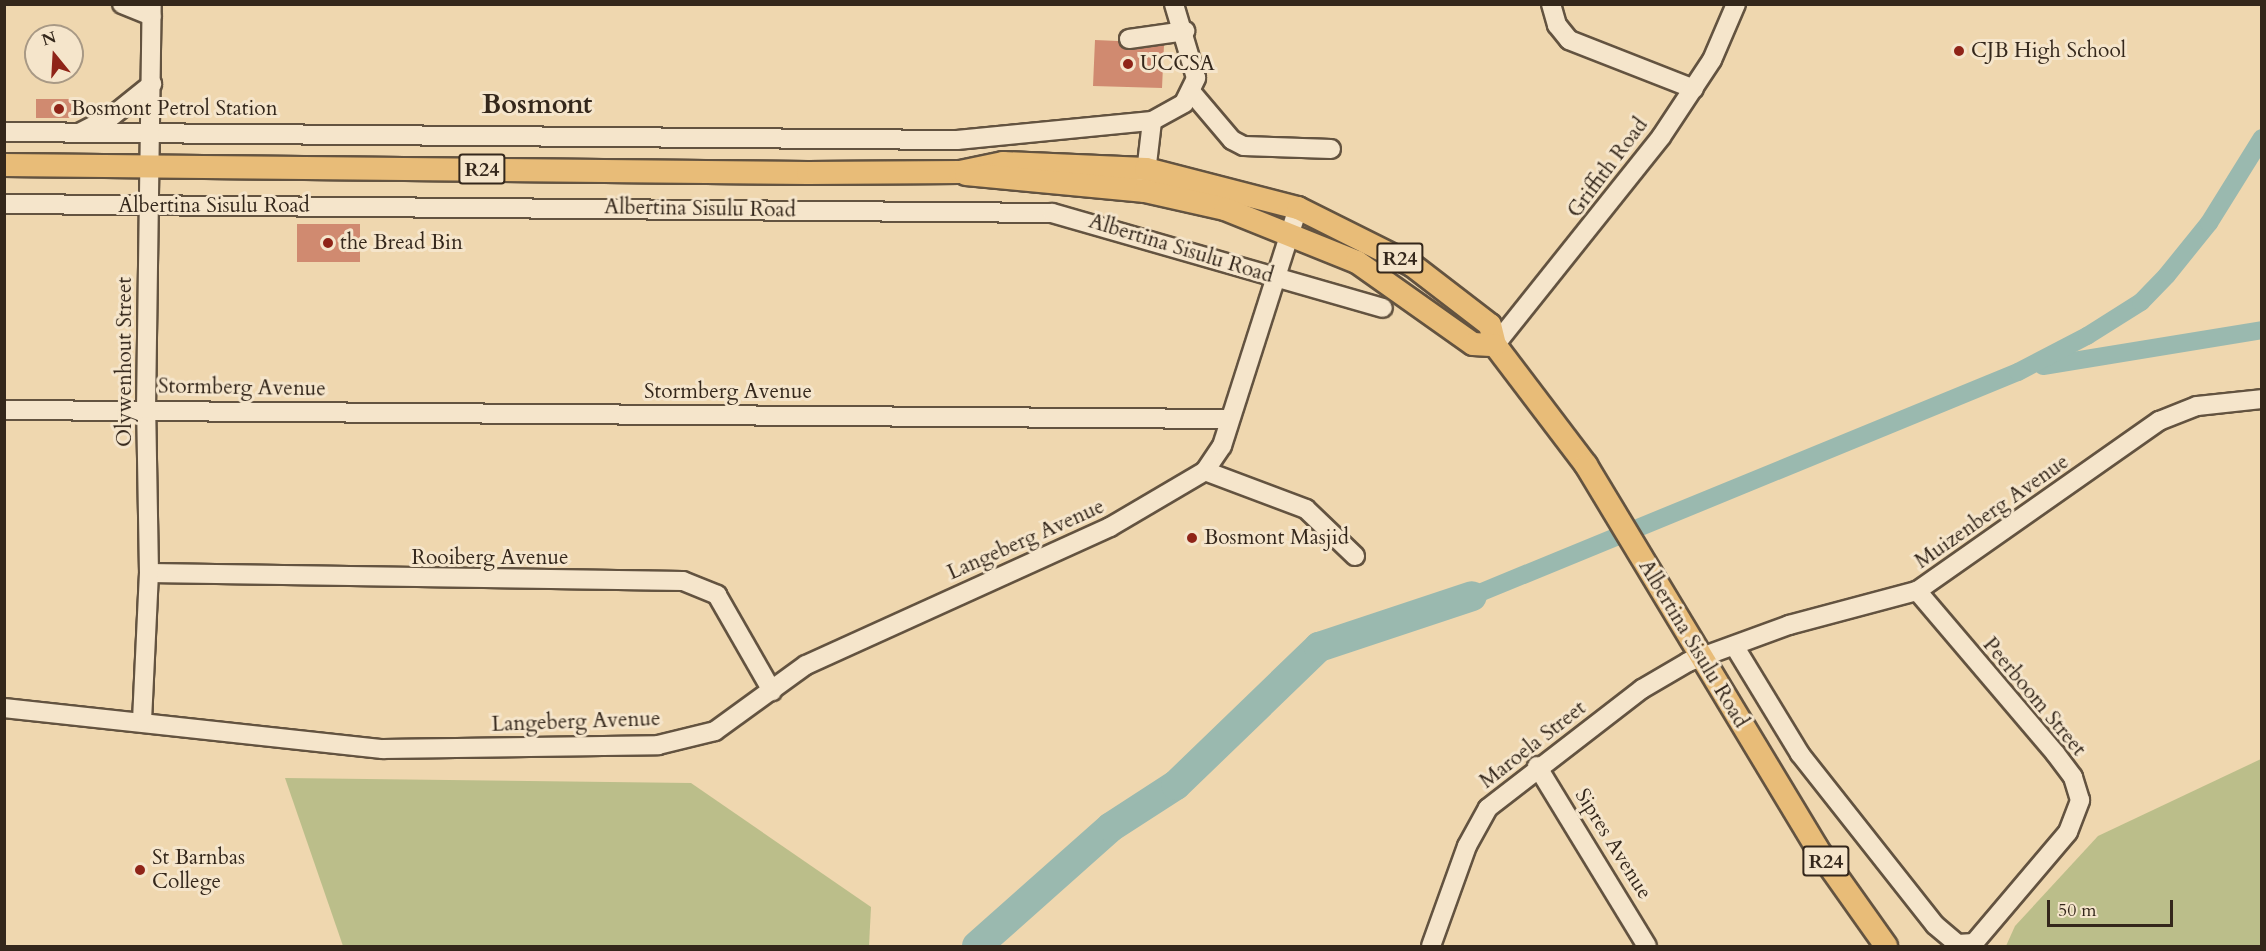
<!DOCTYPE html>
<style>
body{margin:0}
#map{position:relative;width:2266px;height:951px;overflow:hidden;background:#efd7af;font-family:Cardo,serif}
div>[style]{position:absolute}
.green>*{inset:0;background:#bbbe8a}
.canal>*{height:18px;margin:-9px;padding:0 9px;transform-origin:9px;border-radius:9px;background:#9ab9af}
.river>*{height:30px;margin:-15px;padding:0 15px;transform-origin:15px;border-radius:15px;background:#9ab9af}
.building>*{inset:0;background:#d08a70;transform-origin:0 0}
.roads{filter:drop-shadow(2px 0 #635340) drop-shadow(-2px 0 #635340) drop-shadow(0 2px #635340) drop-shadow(0 -2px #635340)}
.minor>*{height:18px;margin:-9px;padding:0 9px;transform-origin:9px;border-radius:9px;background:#f5e5cb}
.major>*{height:22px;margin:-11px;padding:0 11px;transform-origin:11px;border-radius:11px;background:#e8bc78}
.dots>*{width:16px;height:16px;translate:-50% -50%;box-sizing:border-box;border:3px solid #f5e5cb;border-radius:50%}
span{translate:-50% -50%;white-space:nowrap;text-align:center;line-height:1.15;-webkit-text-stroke:6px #f5e5cb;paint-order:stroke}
.shield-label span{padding:2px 4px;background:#f5e5cb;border:2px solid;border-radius:4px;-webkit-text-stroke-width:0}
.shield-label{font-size:20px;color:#34271b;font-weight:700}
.poi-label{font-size:21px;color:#34271b}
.left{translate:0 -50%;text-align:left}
.street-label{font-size:21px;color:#34271b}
.district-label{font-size:27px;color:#34271b;font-weight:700}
.frame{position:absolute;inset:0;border:6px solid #34271b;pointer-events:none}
.north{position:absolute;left:24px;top:24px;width:60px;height:60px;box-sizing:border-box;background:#f5e5cb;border:2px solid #a89985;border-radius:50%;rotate:342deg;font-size:16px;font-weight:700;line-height:24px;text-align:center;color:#34271b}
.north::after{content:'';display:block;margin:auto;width:21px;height:27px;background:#8f2418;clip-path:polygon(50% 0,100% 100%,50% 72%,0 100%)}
.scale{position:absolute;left:2047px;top:900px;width:126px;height:27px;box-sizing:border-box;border:3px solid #34271b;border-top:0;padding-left:8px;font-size:18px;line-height:21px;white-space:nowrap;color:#34271b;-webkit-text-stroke:4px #f5e5cb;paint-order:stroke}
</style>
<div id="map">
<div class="green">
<i style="clip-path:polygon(2261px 759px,2261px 946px,2006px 946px,2015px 926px,2098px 836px)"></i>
<i style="clip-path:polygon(285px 778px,691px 783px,871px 907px,869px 946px,343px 946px)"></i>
</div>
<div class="canal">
<i style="left:2043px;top:366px;width:222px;rotate:-9.3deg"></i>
<i style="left:1472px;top:596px;width:590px;rotate:-22.31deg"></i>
<i style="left:2018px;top:372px;width:78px;rotate:-27.6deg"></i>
<i style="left:2087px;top:336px;width:64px;rotate:-32.2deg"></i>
<i style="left:2141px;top:302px;width:37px;rotate:-46deg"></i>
<i style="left:2167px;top:275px;width:67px;rotate:-51.1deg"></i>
<i style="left:2209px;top:223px;width:100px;rotate:-58.1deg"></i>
</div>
<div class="river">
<i style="left:977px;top:946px;width:179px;rotate:-41.6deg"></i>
<i style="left:1111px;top:827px;width:77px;rotate:-32.9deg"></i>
<i style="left:1176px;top:785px;width:199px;rotate:-44deg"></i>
<i style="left:1319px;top:647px;width:161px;rotate:-18.4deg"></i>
</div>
<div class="building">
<i style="clip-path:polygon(1095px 40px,1118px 41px,1130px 50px,1164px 45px,1162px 88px,1093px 86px)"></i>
<i style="left:36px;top:99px;width:45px;height:19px"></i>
<i style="left:297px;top:224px;width:63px;height:38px"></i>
</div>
<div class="roads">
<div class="minor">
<i style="left:122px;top:4px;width:32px;rotate:22deg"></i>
<i style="left:1551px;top:4px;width:22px;rotate:74deg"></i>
<i style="left:1557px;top:25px;width:19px;rotate:51deg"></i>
<i style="left:1569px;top:40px;width:134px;rotate:21.4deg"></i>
<i style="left:1129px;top:39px;width:57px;rotate:-8.1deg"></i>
<i style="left:1193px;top:94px;width:60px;rotate:49.7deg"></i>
<i style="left:1232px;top:140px;width:13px;rotate:27deg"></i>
<i style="left:1244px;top:146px;width:87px;rotate:2deg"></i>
<i style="left:4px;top:132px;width:953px;rotate:0.48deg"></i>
<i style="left:957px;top:140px;width:196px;rotate:-5.6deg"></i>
<i style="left:1152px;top:121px;width:37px;rotate:-29deg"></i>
<i style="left:1184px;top:103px;width:28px;rotate:-64deg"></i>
<i style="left:1196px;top:78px;width:77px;rotate:-106.6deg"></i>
<i style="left:81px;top:132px;width:34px;rotate:-27deg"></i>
<i style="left:111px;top:117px;width:53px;rotate:-38.8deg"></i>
<i style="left:1145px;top:181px;width:60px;rotate:-83.3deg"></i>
<i style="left:4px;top:204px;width:1048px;rotate:0.49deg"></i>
<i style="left:1052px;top:213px;width:344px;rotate:16deg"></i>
<i style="left:1495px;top:345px;width:266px;rotate:-51.4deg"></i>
<i style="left:1661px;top:137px;width:92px;rotate:-56.5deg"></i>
<i style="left:1712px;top:60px;width:61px;rotate:-66.8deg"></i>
<i style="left:4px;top:410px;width:1225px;rotate:0.42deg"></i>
<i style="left:1205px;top:471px;width:108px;rotate:20.6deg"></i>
<i style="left:1306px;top:509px;width:68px;rotate:43.8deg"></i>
<i style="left:149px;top:573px;width:534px;rotate:0.86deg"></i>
<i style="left:683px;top:581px;width:37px;rotate:22deg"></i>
<i style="left:717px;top:595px;width:111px;rotate:60.2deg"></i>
<i style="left:1735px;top:647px;width:125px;rotate:58.7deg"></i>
<i style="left:1800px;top:754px;width:218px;rotate:51.7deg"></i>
<i style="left:1935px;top:925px;width:30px;rotate:40deg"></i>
<i style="left:1958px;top:944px;width:16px;rotate:-4deg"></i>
<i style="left:1974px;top:943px;width:145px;rotate:-49.7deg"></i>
<i style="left:2068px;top:832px;width:34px;rotate:-69deg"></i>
<i style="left:2080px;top:800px;width:24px;rotate:-107deg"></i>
<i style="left:2073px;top:777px;width:30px;rotate:-127deg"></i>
<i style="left:2055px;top:753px;width:213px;rotate:-130.4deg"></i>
<i style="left:4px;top:708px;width:381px;rotate:6.2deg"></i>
<i style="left:383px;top:749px;width:275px;rotate:-0.8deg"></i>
<i style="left:658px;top:745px;width:59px;rotate:-13.8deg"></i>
<i style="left:715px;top:731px;width:112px;rotate:-36deg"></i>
<i style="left:806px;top:665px;width:334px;rotate:-24.4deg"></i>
<i style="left:1110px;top:527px;width:110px;rotate:-30.5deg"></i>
<i style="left:1205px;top:471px;width:30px;rotate:-56deg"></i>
<i style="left:1222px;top:446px;width:250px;rotate:-72.3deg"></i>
<i style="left:142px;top:721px;width:148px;rotate:-87.3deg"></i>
<i style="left:149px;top:573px;width:164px;rotate:-91deg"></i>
<i style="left:146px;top:409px;width:405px;rotate:-89.2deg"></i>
<i style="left:1537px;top:766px;width:211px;rotate:58.6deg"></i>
<i style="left:1431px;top:946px;width:106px;rotate:-70.2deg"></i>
<i style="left:1467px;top:846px;width:43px;rotate:-61.1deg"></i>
<i style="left:1488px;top:808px;width:195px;rotate:-37.7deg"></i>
<i style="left:1642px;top:689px;width:53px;rotate:-30.4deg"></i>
<i style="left:1688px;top:662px;width:108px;rotate:-20.1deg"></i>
<i style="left:1789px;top:625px;width:132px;rotate:-14.9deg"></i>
<i style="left:1917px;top:591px;width:296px;rotate:-35.1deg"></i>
<i style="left:2159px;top:421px;width:41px;rotate:-21.5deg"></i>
<i style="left:2197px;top:406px;width:65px;rotate:-6.1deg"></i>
</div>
<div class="major">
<i style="left:4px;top:165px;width:804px;rotate:0.57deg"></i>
<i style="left:808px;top:173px;width:152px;rotate:-0.4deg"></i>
<i style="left:960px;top:172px;width:44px;rotate:-11.8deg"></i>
<i style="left:1003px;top:163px;width:143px;rotate:2.4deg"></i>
<i style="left:1146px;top:169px;width:157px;rotate:14.4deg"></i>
<i style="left:1298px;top:208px;width:127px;rotate:26.6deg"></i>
<i style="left:1412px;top:265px;width:98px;rotate:37.6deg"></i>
<i style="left:1490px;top:325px;width:21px;rotate:76deg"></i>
<i style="left:1495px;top:345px;width:151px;rotate:52.8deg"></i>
<i style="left:1586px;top:465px;width:446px;rotate:58.9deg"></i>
<i style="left:1816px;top:847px;width:121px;rotate:54.7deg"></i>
<i style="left:966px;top:174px;width:180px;rotate:5.4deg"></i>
<i style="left:1145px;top:191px;width:82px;rotate:12.7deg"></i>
<i style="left:1225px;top:209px;width:142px;rotate:21.9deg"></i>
<i style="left:1357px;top:262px;width:142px;rotate:35.3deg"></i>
<i style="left:1473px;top:344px;width:22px;rotate:3deg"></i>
</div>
</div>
<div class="dots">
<i style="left:1959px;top:51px;background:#8f2418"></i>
<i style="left:1128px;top:64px;background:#8f2418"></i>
<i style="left:59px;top:109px;background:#8f2418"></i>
<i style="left:328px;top:243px;background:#8f2418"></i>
<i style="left:1192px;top:538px;background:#8f2418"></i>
<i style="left:140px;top:870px;background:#8f2418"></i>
</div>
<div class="shield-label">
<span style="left:482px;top:169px">R24</span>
<span style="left:1400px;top:258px">R24</span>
<span style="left:1826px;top:861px">R24</span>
</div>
<div class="poi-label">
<span class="left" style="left:1971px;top:51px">CJB High School</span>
<span class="left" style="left:1140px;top:64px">UCCSA</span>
<span class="left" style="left:71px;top:109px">Bosmont Petrol Station</span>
<span class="left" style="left:340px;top:243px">the Bread Bin</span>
<span class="left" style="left:1204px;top:538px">Bosmont Masjid</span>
<span class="left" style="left:152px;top:870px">St Barnbas<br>College</span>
</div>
<div class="street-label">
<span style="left:1608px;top:168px;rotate:-53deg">Griffith Road</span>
<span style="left:214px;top:206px">Albertina Sisulu Road</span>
<span style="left:700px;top:209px;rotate:1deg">Albertina Sisulu Road</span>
<span style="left:1181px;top:249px;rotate:17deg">Albertina Sisulu Road</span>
<span style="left:125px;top:362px;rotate:-90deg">Olywenhout Street</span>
<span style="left:242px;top:388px;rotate:1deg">Stormberg Avenue</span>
<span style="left:728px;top:392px">Stormberg Avenue</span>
<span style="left:1992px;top:512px;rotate:-35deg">Muizenberg Avenue</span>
<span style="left:1026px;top:540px;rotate:-24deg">Langeberg Avenue</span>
<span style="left:490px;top:558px">Rooiberg Avenue</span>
<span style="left:1693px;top:644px;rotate:59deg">Albertina Sisulu Road</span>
<span style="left:2034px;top:697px;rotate:50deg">Peerboom Street</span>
<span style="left:576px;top:722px;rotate:-2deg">Langeberg Avenue</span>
<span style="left:1533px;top:745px;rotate:-38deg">Maroela Street</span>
<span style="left:1613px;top:844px;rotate:58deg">Sipres Avenue</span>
</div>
<div class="district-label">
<span style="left:537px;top:105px">Bosmont</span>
</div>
<div class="frame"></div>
<div class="north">N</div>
<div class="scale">50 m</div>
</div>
